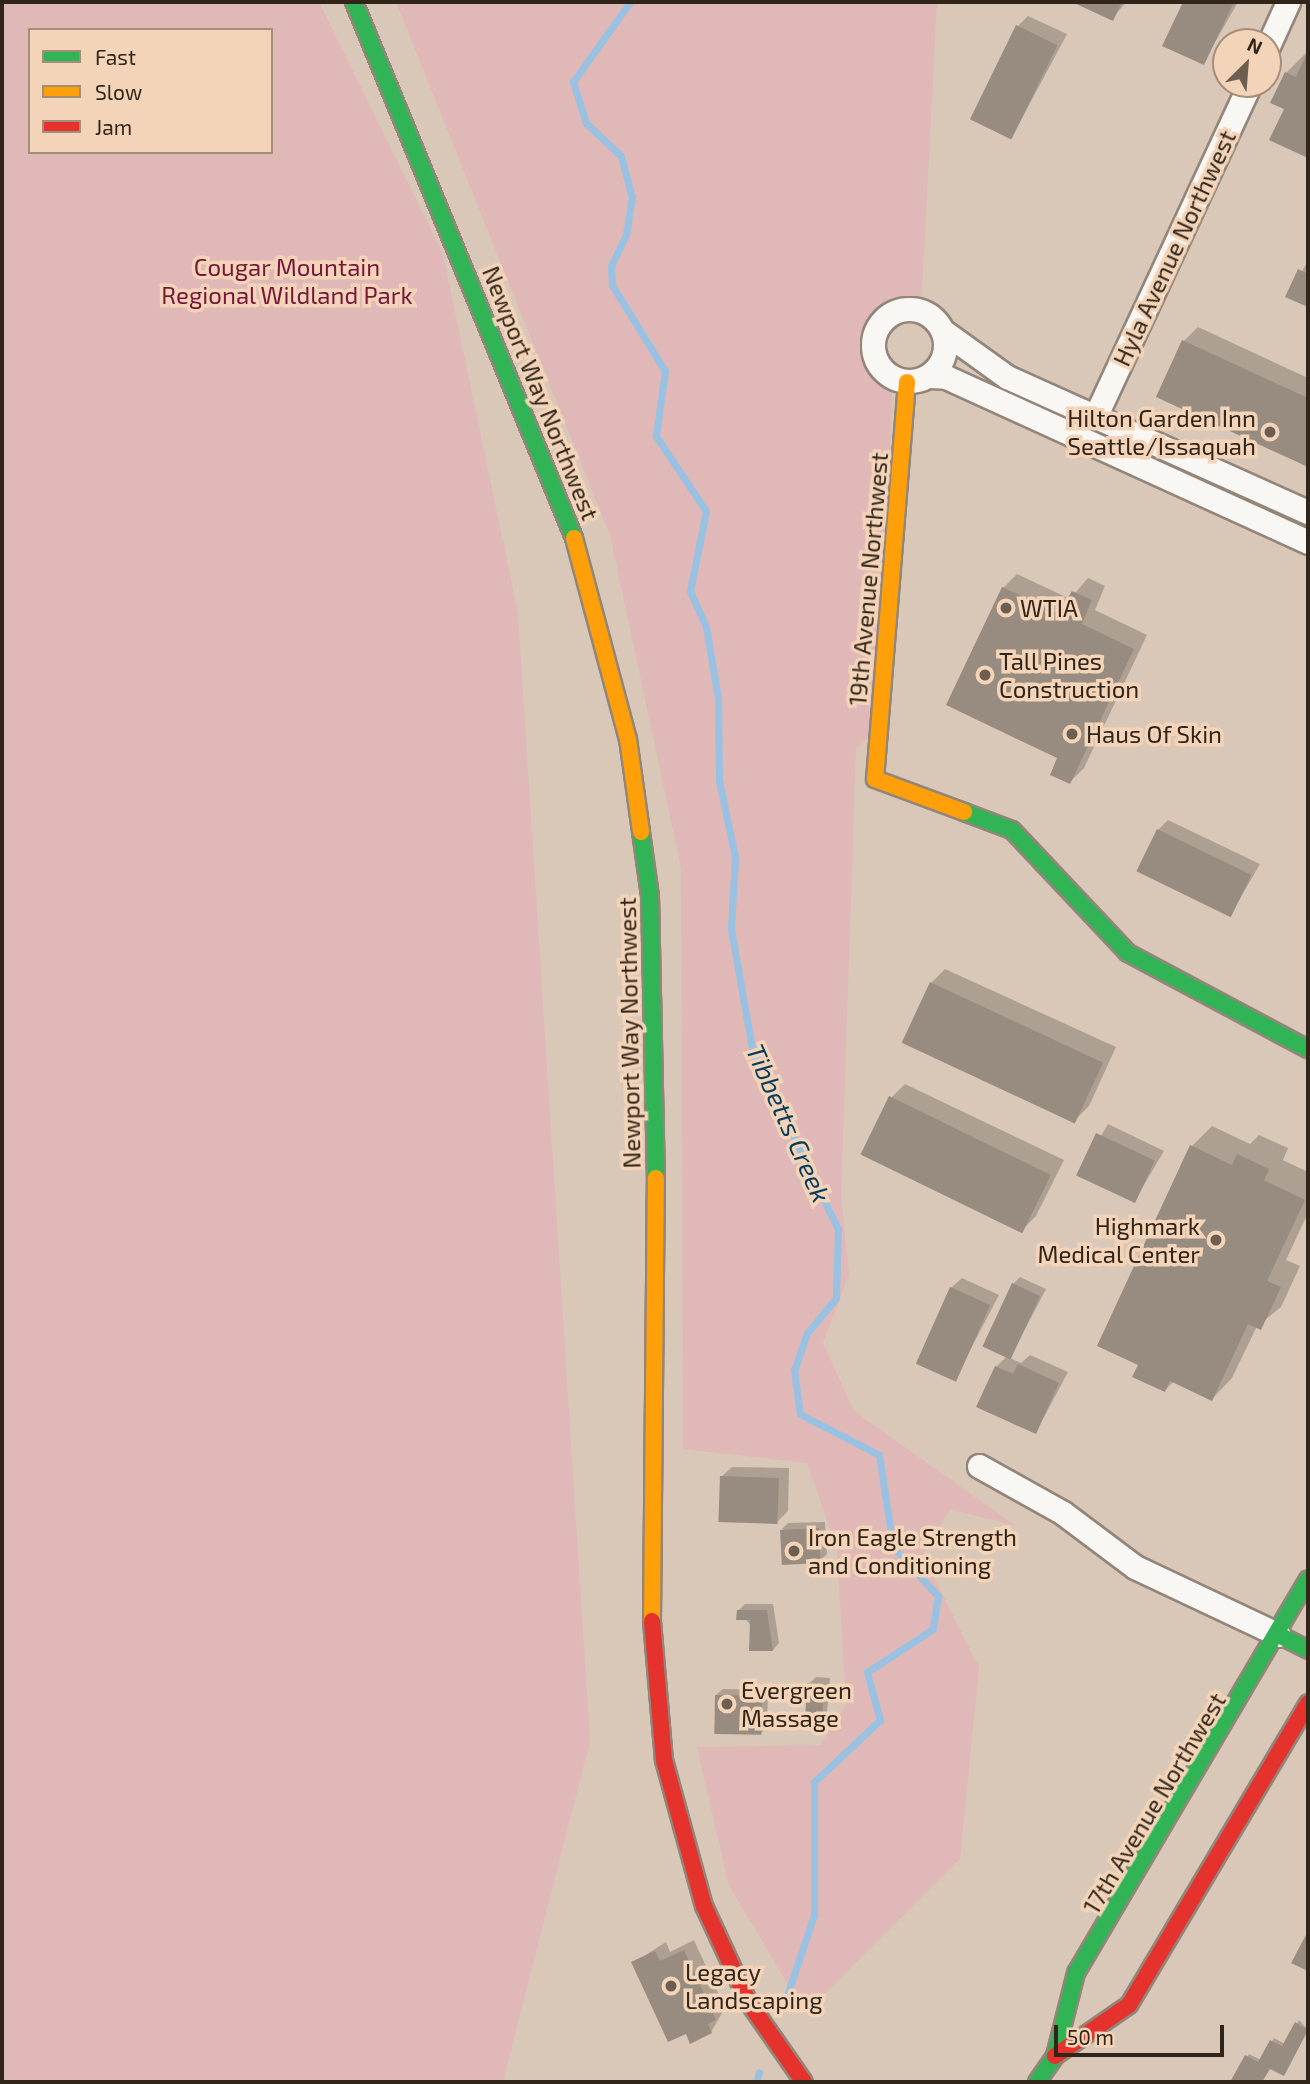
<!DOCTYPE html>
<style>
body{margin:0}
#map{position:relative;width:1310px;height:2084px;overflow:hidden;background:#d9c8b8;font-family:"Exo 2",sans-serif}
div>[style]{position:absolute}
.green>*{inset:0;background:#e0b8b7}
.shadow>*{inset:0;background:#0003}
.stream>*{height:7px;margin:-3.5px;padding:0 3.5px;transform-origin:3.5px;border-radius:3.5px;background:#98c1e2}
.building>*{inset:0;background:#988b7f;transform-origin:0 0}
.roads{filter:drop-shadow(2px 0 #928579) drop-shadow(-2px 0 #928579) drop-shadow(0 2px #928579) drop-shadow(0 -2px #928579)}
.street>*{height:23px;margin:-11.5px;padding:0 11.5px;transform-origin:11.5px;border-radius:11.5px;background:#f9f7f4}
.street>.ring{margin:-11.5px;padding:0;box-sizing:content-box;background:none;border:23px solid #f9f7f4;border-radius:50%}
.fast>*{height:16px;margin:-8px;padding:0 8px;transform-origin:8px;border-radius:8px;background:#30b455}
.slow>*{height:16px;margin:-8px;padding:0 8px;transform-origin:8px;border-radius:8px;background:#ff9f0a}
.jam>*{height:16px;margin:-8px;padding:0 8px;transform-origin:8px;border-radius:8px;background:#e5322d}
.dots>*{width:19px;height:19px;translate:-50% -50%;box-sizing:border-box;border:4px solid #f3d4b8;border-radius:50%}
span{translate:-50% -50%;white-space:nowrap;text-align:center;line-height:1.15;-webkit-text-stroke:7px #f3d4b8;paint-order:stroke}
.street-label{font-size:24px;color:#31251a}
.park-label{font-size:24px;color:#77153a}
.poi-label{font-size:24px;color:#31251a}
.right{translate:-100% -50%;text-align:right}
.left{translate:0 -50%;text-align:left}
.water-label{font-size:26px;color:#063b5e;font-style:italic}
.frame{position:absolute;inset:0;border:4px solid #31251a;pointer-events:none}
.legend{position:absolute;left:28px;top:28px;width:245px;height:126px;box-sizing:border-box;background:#f3d4b8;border:2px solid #a58e79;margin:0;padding:9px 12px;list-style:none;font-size:21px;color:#31251a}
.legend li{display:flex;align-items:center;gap:14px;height:35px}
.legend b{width:35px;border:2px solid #a58e79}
.north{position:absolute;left:1212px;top:28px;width:70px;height:70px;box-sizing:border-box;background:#f3d4b8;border:2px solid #a58e79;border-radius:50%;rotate:25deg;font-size:19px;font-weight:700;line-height:28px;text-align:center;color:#31251a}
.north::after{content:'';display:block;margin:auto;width:24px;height:32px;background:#6c5e51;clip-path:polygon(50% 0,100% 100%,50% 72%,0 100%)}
.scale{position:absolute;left:1054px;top:2025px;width:170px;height:32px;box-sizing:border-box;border:4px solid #31251a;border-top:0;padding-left:9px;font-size:21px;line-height:24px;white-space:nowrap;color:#31251a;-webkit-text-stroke:5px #f3d4b8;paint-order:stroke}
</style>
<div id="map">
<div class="green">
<i style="clip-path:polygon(evenodd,2px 2px,319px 2px,443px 254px,518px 613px,590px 1741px,503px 2082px,2px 2082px,2px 2px,30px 30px,271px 30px,271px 152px,30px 152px,30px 30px)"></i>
<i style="clip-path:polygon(396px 2px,937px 2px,921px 311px,888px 316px,873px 342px,875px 357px,893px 377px,879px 729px,856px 749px,841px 1197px,849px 1275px,823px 1343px,854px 1411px,1016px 1526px,950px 1509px,923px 1555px,979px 1667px,960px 1859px,805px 2013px,729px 1886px,697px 1747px,820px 1745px,846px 1705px,837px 1549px,807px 1463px,683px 1449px,681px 868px,610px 535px)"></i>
</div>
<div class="shadow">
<i style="clip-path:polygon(1076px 2px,1126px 2px,1112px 19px)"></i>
<i style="clip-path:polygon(1185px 2px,1238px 2px,1203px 63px,1164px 45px)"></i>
<i style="clip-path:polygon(1028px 16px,1067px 34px,1012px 137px,1018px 26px)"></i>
<i style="clip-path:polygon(1308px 51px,1308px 156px,1272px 139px,1286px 108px,1286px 73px)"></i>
<i style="clip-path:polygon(1308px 261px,1308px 306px,1287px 296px)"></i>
<i style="clip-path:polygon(1198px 327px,1308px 378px,1308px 465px,1158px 397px,1184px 341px)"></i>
<i style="clip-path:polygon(1017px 574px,1070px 599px,1088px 578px,1105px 586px,1095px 610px,1147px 635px,1084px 768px,1070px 782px,1060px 757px,948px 704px,1003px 588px)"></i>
<i style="clip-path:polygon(1168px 820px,1260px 864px,1231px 914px,1158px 830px)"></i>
<i style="clip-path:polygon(945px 969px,1116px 1047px,1089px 1106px,1075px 1120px,931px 983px)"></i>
<i style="clip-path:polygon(905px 1084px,1064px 1160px,1036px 1216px,1022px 1230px,891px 1098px)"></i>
<i style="clip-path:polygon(1108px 1124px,1164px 1151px,1134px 1202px,1078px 1175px)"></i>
<i style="clip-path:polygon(1212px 1126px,1250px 1144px,1259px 1135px,1288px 1148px,1283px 1160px,1308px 1172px,1308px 1213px,1286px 1260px,1300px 1266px,1281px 1307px,1257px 1326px,1232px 1378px,1212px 1399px,1174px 1381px,1165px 1390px,1140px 1364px,1192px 1146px)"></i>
<i style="clip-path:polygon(1020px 1277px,1046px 1289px,1010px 1358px,1021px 1363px,1030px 1355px,1068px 1372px,1036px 1432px,996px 1367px,1007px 1356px,1013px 1284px)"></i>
<i style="clip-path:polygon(962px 1278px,999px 1295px,955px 1379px,951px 1288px)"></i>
<i style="clip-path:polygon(732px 1467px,789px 1468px,788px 1511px,777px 1522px,721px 1477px)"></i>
<i style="clip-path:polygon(825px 1522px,827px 1554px,820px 1561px,782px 1529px,788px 1523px)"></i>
<i style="clip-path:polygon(745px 1604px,773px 1604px,779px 1643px,773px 1650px,738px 1611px)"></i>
<i style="clip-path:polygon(816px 1677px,830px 1678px,827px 1712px,821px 1719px,809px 1684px)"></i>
<i style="clip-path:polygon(723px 1689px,768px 1690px,767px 1727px,761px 1733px,716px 1695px)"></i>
<i style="clip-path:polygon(694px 1940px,725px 2008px,711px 2032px,633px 1963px,666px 1942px,670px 1952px)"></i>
<i style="clip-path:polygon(1299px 2020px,1308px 2030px,1286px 2071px,1270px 2067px,1262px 2082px,1232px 2082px,1249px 2054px,1261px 2060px,1274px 2038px,1285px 2044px)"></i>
</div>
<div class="stream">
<i style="left:630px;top:2px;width:98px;rotate:125.5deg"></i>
<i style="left:573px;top:82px;width:43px;rotate:72.4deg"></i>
<i style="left:586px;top:123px;width:48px;rotate:43.3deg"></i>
<i style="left:621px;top:156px;width:42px;rotate:75deg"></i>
<i style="left:632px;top:197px;width:38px;rotate:99deg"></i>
<i style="left:626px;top:235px;width:34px;rotate:116deg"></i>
<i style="left:611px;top:266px;width:19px;rotate:87deg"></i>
<i style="left:612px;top:285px;width:101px;rotate:58.4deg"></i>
<i style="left:665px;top:371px;width:66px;rotate:97.9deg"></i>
<i style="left:656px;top:436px;width:90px;rotate:56.3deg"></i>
<i style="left:706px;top:511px;width:82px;rotate:101.3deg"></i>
<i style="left:690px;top:591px;width:39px;rotate:66deg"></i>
<i style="left:706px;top:627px;width:72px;rotate:80.4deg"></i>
<i style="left:718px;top:698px;width:82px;rotate:89.3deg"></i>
<i style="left:719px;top:780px;width:79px;rotate:78.3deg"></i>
<i style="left:735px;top:857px;width:72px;rotate:93.2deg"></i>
<i style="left:731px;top:929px;width:127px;rotate:80deg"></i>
<i style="left:753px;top:1054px;width:195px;rotate:64.1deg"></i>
<i style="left:838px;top:1229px;width:69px;rotate:91.7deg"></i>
<i style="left:836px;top:1298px;width:45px;rotate:129.6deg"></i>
<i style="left:807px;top:1333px;width:39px;rotate:109deg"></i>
<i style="left:794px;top:1370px;width:44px;rotate:82.2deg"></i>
<i style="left:800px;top:1414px;width:89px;rotate:27.4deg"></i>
<i style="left:879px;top:1455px;width:93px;rotate:81.3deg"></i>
<i style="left:893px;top:1547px;width:67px;rotate:47.4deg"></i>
<i style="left:938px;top:1596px;width:33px;rotate:99deg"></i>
<i style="left:933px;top:1629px;width:79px;rotate:146.9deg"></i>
<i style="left:867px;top:1672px;width:50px;rotate:74.8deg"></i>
<i style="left:880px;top:1720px;width:91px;rotate:136.8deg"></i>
<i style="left:814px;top:1782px;width:133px;rotate:90deg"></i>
<i style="left:814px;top:1915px;width:94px;rotate:108.6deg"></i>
<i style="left:756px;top:2082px;width:10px;rotate:-73deg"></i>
</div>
<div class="building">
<i style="clip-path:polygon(1072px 2px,1122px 2px,1113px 21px)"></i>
<i style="clip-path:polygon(1183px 2px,1234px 2px,1204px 65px,1162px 46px)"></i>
<i style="left:1016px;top:25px;width:46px;height:105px;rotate:26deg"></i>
<i style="clip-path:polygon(1308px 51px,1308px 158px,1269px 140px,1284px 109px,1270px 103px,1285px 72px,1296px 77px)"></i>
<i style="clip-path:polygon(1298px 269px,1308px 274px,1308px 307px,1285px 297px)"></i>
<i style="clip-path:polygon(1182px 340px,1308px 398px,1308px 467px,1156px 397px)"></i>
<i style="clip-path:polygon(1002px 587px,1059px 614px,1072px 591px,1092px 600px,1082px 624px,1134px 649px,1070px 784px,1050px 775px,1057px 758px,946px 705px)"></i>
<i style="left:1157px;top:829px;width:105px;height:47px;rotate:26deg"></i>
<i style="left:930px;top:982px;width:191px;height:67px;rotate:25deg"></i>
<i style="left:889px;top:1096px;width:180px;height:65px;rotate:26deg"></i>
<i style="left:1096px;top:1133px;width:65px;height:47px;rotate:25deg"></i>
<i style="clip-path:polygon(1190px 1145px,1232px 1165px,1237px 1154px,1269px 1169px,1264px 1180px,1305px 1200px,1267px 1281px,1281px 1287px,1261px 1330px,1248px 1324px,1212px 1401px,1170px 1381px,1165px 1392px,1132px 1377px,1138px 1365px,1097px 1346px)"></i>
<i style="left:1012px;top:1283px;width:31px;height:70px;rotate:25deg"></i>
<i style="left:950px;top:1287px;width:44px;height:84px;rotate:24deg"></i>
<i style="clip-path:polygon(1018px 1364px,1059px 1383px,1036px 1434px,976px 1407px,995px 1366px,1013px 1374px)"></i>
<i style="left:720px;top:1476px;width:59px;height:46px;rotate:2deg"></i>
<i style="left:819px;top:1528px;width:35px;height:39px;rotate:87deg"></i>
<i style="clip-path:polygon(737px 1610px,767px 1610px,773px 1651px,749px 1651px,750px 1620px,736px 1620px)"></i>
<i style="left:807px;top:1683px;width:17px;height:36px;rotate:3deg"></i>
<i style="left:715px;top:1695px;width:47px;height:39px;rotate:1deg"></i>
<i style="clip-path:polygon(1308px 1931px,1308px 1971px,1291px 1963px)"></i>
<i style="clip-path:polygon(684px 1950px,716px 2020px,708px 2024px,712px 2033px,690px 2044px,686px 2034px,668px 2042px,631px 1962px,655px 1951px,660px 1961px)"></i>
<i style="clip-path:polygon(1295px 2022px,1308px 2030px,1284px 2076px,1270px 2069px,1262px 2082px,1230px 2082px,1245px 2055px,1258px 2062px,1270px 2040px,1282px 2046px)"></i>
</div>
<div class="roads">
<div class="street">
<i style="left:1268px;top:46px;width:48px;rotate:-65.6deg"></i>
<i class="ring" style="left:873px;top:309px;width:49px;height:49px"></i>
<i style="left:943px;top:331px;width:79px;rotate:35.7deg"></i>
<i style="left:1007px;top:377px;width:330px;rotate:24.2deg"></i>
<i style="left:929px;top:376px;width:17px;rotate:3deg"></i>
<i style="left:946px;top:377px;width:398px;rotate:24.5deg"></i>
<i style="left:1097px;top:413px;width:363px;rotate:-65.1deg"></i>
<i style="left:979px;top:1466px;width:96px;rotate:29.2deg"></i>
<i style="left:1063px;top:1513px;width:90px;rotate:36.9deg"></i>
<i style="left:1135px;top:1567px;width:159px;rotate:25.3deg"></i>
</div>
<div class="fast">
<i style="left:354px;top:2px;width:579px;rotate:67.68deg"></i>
<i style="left:964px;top:812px;width:51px;rotate:20.6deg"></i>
<i style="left:1012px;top:830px;width:169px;rotate:46.7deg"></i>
<i style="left:1128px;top:953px;width:204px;rotate:28.1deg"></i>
<i style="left:641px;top:832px;width:65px;rotate:82deg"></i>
<i style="left:650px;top:896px;width:282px;rotate:88.8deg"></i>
<i style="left:1279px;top:1635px;width:33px;rotate:27deg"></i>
<i style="left:1037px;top:2082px;width:32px;rotate:-55deg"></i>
<i style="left:1055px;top:2056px;width:86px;rotate:-75.8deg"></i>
<i style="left:1076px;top:1973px;width:457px;rotate:-59.5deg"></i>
</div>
<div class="slow">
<i style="left:907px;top:382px;width:398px;rotate:94.6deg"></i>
<i style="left:875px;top:779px;width:95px;rotate:20.3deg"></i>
<i style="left:574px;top:538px;width:208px;rotate:75deg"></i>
<i style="left:628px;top:739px;width:94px;rotate:82deg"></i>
<i style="left:652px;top:1621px;width:443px;rotate:-89.5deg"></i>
</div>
<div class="jam">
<i style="left:652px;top:1621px;width:140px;rotate:85.1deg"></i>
<i style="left:664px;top:1760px;width:151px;rotate:74.7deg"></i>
<i style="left:704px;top:1906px;width:107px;rotate:65.1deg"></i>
<i style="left:749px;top:2003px;width:96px;rotate:55.2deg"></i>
<i style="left:1055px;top:2056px;width:90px;rotate:-34.6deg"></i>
<i style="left:1129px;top:2005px;width:351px;rotate:-59.3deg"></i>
</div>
</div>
<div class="dots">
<i style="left:1270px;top:432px;background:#6c5e51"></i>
<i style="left:1006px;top:608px;background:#6c5e51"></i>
<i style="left:985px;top:675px;background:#6c5e51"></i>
<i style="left:1072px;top:734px;background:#6c5e51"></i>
<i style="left:1216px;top:1240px;background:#6c5e51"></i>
<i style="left:794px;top:1551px;background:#6c5e51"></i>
<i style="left:727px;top:1704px;background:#6c5e51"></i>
<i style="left:671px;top:1986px;background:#6c5e51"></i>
</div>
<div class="street-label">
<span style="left:1174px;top:248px;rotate:-65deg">Hyla Avenue Northwest</span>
<span style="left:541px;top:393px;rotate:68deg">Newport Way Northwest</span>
<span style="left:868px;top:579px;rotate:-85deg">19th Avenue Northwest</span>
<span style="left:629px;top:1033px;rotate:-91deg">Newport Way Northwest</span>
<span style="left:1154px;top:1803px;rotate:-59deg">17th Avenue Northwest</span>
</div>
<div class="park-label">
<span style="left:287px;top:281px">Cougar Mountain<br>Regional Wildland Park</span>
</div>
<div class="poi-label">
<span class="right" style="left:1256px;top:432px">Hilton Garden Inn<br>Seattle/Issaquah</span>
<span class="left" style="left:1020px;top:608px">WTIA</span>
<span class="left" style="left:999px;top:675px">Tall Pines<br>Construction</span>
<span class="left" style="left:1086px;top:734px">Haus Of Skin</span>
<span class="right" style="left:1200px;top:1240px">Highmark<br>Medical Center</span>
<span class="left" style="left:808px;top:1551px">Iron Eagle Strength<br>and Conditioning</span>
<span class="left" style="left:741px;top:1704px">Evergreen<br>Massage</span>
<span class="left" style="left:685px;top:1986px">Legacy<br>Landscaping</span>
</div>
<div class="water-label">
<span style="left:789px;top:1123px;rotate:66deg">Tibbetts Creek</span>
</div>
<div class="frame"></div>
<ul class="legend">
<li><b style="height:9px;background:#30b455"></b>Fast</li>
<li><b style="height:9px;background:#ff9f0a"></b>Slow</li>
<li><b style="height:9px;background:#e5322d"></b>Jam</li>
</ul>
<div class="north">N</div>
<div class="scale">50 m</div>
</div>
